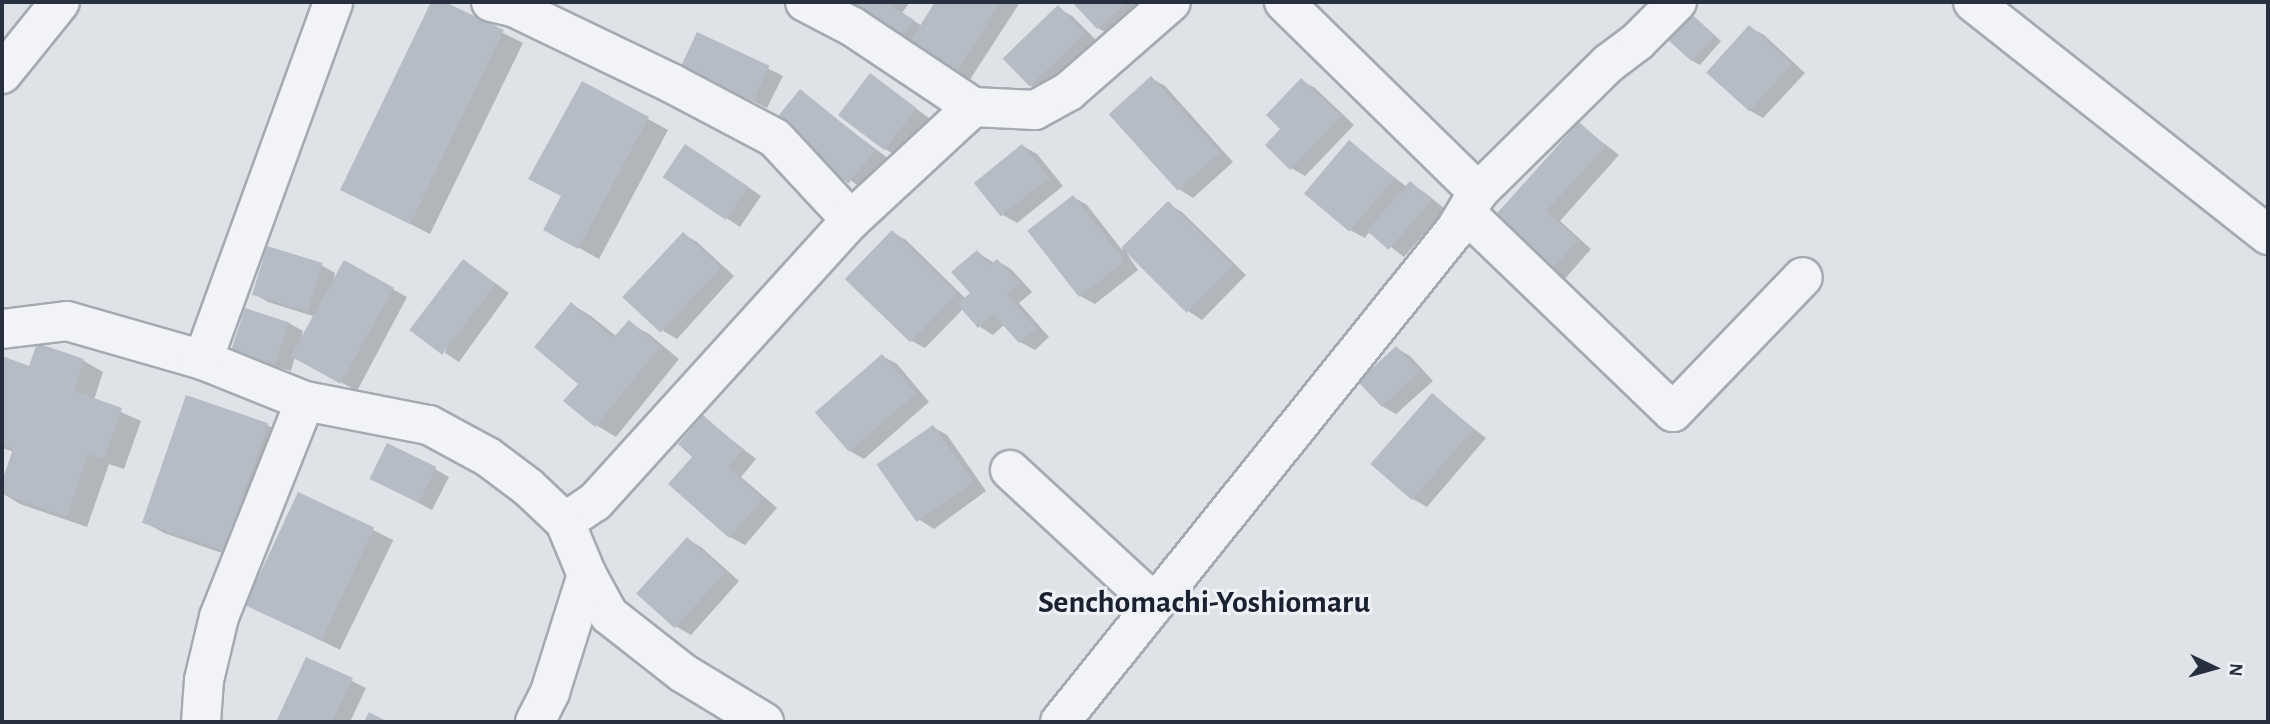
<!DOCTYPE html>
<style>
body{margin:0}
#map{position:relative;width:2270px;height:724px;overflow:hidden;background:#dfe3e8;font-family:"Alegreya Sans",sans-serif}
div>[style]{position:absolute}
.shadow>*{inset:0;background:#0003;transform-origin:0 0}
.building>*{inset:0;background:#b6bcc5;transform-origin:0 0}
.roads{filter:drop-shadow(2px 0 #a4aab2) drop-shadow(-2px 0 #a4aab2) drop-shadow(0 2px #a4aab2) drop-shadow(0 -2px #a4aab2)}
.minor>*{height:38px;margin:-19px;padding:0 19px;transform-origin:19px;border-radius:19px;background:#f2f3f7}
.tertiary>*{height:38px;margin:-19px;padding:0 19px;transform-origin:19px;border-radius:19px;background:#f2f3f7}
span{translate:-50% -50%;white-space:nowrap;text-align:center;line-height:1.15;-webkit-text-stroke:6px #eef1f6;paint-order:stroke}
.quarter-label{font-size:32px;color:#1a2130;font-weight:700}
.frame{position:absolute;inset:0;border:4px solid #28303f;pointer-events:none}
.north{position:absolute;left:2179px;top:633px;width:70px;height:70px;-webkit-text-stroke:5px #eef1f6;paint-order:stroke;rotate:95deg;font-size:19px;font-weight:700;line-height:28px;text-align:center;color:#28303f}
.north::after{content:'';display:block;margin:auto;width:24px;height:32px;background:#28303f;clip-path:polygon(50% 0,100% 100%,50% 72%,0 100%)}
</style>
<div id="map">
<div class="shadow">
<i style="clip-path:polygon(433px 2px,441px 2px,523px 43px,430px 234px,342px 189px)"></i>
<i style="clip-path:polygon(847px 2px,910px 2px,902px 13px,922px 26px,938px 2px,1019px 4px,969px 81px)"></i>
<i style="clip-path:polygon(1074px 2px,1150px 2px,1112px 36px,1098px 28px)"></i>
<i style="clip-path:polygon(1058px 8px,1072px 16px,1098px 42px,1045px 94px,1030px 85px)"></i>
<i style="clip-path:polygon(1687px 10px,1721px 41px,1700px 65px,1693px 61px)"></i>
<i style="clip-path:polygon(1749px 27px,1764px 35px,1805px 73px,1763px 118px,1749px 110px)"></i>
<i style="clip-path:polygon(698px 34px,783px 76px,767px 108px,697px 75px)"></i>
<i style="clip-path:polygon(870px 75px,929px 118px,899px 157px,885px 149px)"></i>
<i style="clip-path:polygon(1151px 78px,1165px 86px,1233px 162px,1193px 198px,1179px 189px)"></i>
<i style="clip-path:polygon(1301px 80px,1315px 88px,1354px 125px,1305px 176px,1291px 168px,1283px 129px)"></i>
<i style="clip-path:polygon(583px 83px,668px 130px,599px 259px,565px 240px,563px 196px)"></i>
<i style="left:800px;top:92px;width:111px;height:40px;rotate:37deg"></i>
<i style="clip-path:polygon(1579px 124px,1619px 155px,1560px 221px,1591px 249px,1563px 281px,1492px 221px)"></i>
<i style="clip-path:polygon(1349px 142px,1407px 187px,1410px 184px,1424px 192px,1445px 209px,1404px 257px,1370px 231px,1365px 238px,1350px 230px,1306px 193px)"></i>
<i style="clip-path:polygon(1023px 146px,1037px 154px,1063px 186px,1017px 223px,1003px 215px)"></i>
<i style="clip-path:polygon(700px 154px,761px 196px,740px 227px,665px 177px)"></i>
<i style="clip-path:polygon(1073px 197px,1087px 205px,1122px 250px,1168px 204px,1182px 212px,1246px 275px,1202px 320px,1188px 311px,1124px 249px,1138px 270px,1095px 304px,1080px 296px,1030px 231px)"></i>
<i style="clip-path:polygon(892px 232px,906px 240px,966px 299px,972px 294px,977px 252px,994px 263px,997px 261px,1011px 269px,1032px 292px,1019px 303px,1049px 337px,1035px 350px,1020px 342px,1005px 324px,993px 335px,979px 326px,963px 309px,925px 348px,910px 340px)"></i>
<i style="clip-path:polygon(683px 234px,697px 242px,734px 276px,677px 339px,663px 331px)"></i>
<i style="clip-path:polygon(345px 263px,407px 297px,357px 391px,295px 357px,291px 371px,248px 358px,234px 350px,246px 310px,289px 323px,303px 331px,299px 345px,316px 317px,268px 302px,254px 294px,321px 265px,335px 273px,333px 282px)"></i>
<i style="clip-path:polygon(477px 270px,509px 293px,459px 362px,445px 353px)"></i>
<i style="clip-path:polygon(571px 304px,591px 316px,617px 337px,629px 323px,649px 334px,679px 359px,616px 437px,596px 425px,580px 383px)"></i>
<i style="clip-path:polygon(39px 345px,84px 361px,103px 372px,94px 400px,141px 421px,124px 469px,109px 464px,87px 527px,20px 504px,2px 493px,14px 452px,2px 448px,2px 358px,30px 368px)"></i>
<i style="clip-path:polygon(1396px 348px,1410px 356px,1433px 381px,1396px 414px,1382px 406px)"></i>
<i style="clip-path:polygon(882px 356px,897px 364px,929px 402px,864px 459px,850px 451px)"></i>
<i style="clip-path:polygon(1432px 396px,1486px 438px,1427px 507px,1413px 499px)"></i>
<i style="clip-path:polygon(187px 397px,267px 425px,287px 436px,245px 561px,164px 533px,144px 522px)"></i>
<i style="clip-path:polygon(703px 417px,756px 459px,741px 477px,777px 508px,745px 545px,730px 537px,671px 484px,695px 457px)"></i>
<i style="clip-path:polygon(933px 427px,947px 435px,986px 491px,934px 529px,920px 520px)"></i>
<i style="clip-path:polygon(435px 469px,449px 477px,432px 510px,385px 485px)"></i>
<i style="left:299px;top:494px;width:105px;height:122px;rotate:26deg"></i>
<i style="clip-path:polygon(687px 539px,701px 547px,739px 581px,691px 635px,677px 627px,639px 593px)"></i>
<i style="clip-path:polygon(307px 659px,366px 688px,350px 722px,278px 722px)"></i>
</div>
<div class="building">
<i style="clip-path:polygon(431px 2px,445px 2px,504px 30px,410px 224px,340px 190px)"></i>
<i style="clip-path:polygon(845px 2px,890px 2px,889px 4px,914px 20px,901px 41px)"></i>
<i style="clip-path:polygon(935px 2px,1001px 2px,954px 75px,908px 45px)"></i>
<i style="clip-path:polygon(1072px 2px,1127px 2px,1097px 29px)"></i>
<i style="left:1679px;top:4px;width:48px;height:34px;rotate:42deg"></i>
<i style="left:1058px;top:5px;width:39px;height:77px;rotate:46deg"></i>
<i style="left:1749px;top:25px;width:58px;height:64px;rotate:42deg"></i>
<i style="left:697px;top:32px;width:80px;height:39px;rotate:25deg"></i>
<i style="left:870px;top:73px;width:58px;height:53px;rotate:37deg"></i>
<i style="left:1151px;top:76px;width:103px;height:57px;rotate:48deg"></i>
<i style="clip-path:polygon(1301px 78px,1341px 116px,1290px 170px,1265px 145px,1280px 129px,1266px 115px)"></i>
<i style="clip-path:polygon(582px 81px,649px 117px,578px 249px,543px 230px,561px 196px,528px 179px)"></i>
<i style="left:800px;top:89px;width:97px;height:43px;rotate:39deg"></i>
<i style="clip-path:polygon(1579px 122px,1606px 146px,1546px 211px,1578px 240px,1548px 274px,1490px 221px)"></i>
<i style="left:1349px;top:140px;width:59px;height:70px;rotate:40deg"></i>
<i style="left:685px;top:144px;width:76px;height:40px;rotate:34deg"></i>
<i style="left:1022px;top:144px;width:43px;height:62px;rotate:51deg"></i>
<i style="left:1410px;top:181px;width:29px;height:66px;rotate:41deg"></i>
<i style="left:1073px;top:195px;width:84px;height:58px;rotate:52deg"></i>
<i style="left:1168px;top:201px;width:92px;height:66px;rotate:45deg"></i>
<i style="left:892px;top:230px;width:91px;height:68px;rotate:44deg"></i>
<i style="left:683px;top:232px;width:52px;height:89px;rotate:43deg"></i>
<i style="left:267px;top:246px;width:58px;height:51px;rotate:17deg"></i>
<i style="clip-path:polygon(977px 250px,990px 265px,997px 259px,1019px 283px,1006px 294px,1036px 328px,1019px 343px,993px 314px,978px 328px,957px 304px,970px 293px,951px 272px)"></i>
<i style="left:463px;top:259px;width:41px;height:89px;rotate:37deg"></i>
<i style="left:344px;top:260px;width:57px;height:110px;rotate:29deg"></i>
<i style="clip-path:polygon(571px 302px,613px 338px,629px 320px,660px 347px,595px 427px,563px 401px,578px 384px,534px 347px)"></i>
<i style="left:245px;top:308px;width:46px;height:45px;rotate:18deg"></i>
<i style="clip-path:polygon(37px 343px,84px 359px,74px 391px,122px 408px,104px 459px,88px 454px,67px 517px,2px 494px,2px 481px,13px 449px,2px 445px,2px 356px,29px 366px)"></i>
<i style="left:1396px;top:346px;width:35px;height:52px;rotate:47deg"></i>
<i style="left:882px;top:354px;width:52px;height:89px;rotate:49deg"></i>
<i style="left:1432px;top:393px;width:55px;height:94px;rotate:41deg"></i>
<i style="left:186px;top:395px;width:87px;height:135px;rotate:19deg"></i>
<i style="clip-path:polygon(703px 415px,743px 450px,728px 467px,763px 499px,729px 538px,668px 484px,692px 457px,678px 444px)"></i>
<i style="left:933px;top:425px;width:70px;height:69px;rotate:55deg"></i>
<i style="left:387px;top:443px;width:55px;height:40px;rotate:26deg"></i>
<i style="left:298px;top:492px;width:84px;height:125px;rotate:25deg"></i>
<i style="left:687px;top:537px;width:52px;height:76px;rotate:42deg"></i>
<i style="clip-path:polygon(306px 657px,353px 678px,332px 722px,276px 722px)"></i>
<i style="clip-path:polygon(369px 712px,388px 722px,364px 722px)"></i>
</div>
<div class="roads">
<div class="minor">
<i style="left:491px;top:2px;width:23px;rotate:13deg"></i>
<i style="left:513px;top:7px;width:178px;rotate:25.7deg"></i>
<i style="left:673px;top:84px;width:115px;rotate:27.9deg"></i>
<i style="left:775px;top:138px;width:112px;rotate:47.2deg"></i>
<i style="left:805px;top:2px;width:54px;rotate:27.5deg"></i>
<i style="left:853px;top:27px;width:144px;rotate:33.7deg"></i>
<i style="left:1284px;top:2px;width:272px;rotate:44.4deg"></i>
<i style="left:2px;top:74px;width:92px;rotate:-51.1deg"></i>
<i style="left:1466px;top:213px;width:287px;rotate:43.9deg"></i>
<i style="left:1673px;top:412px;width:187px;rotate:-46.1deg"></i>
<i style="left:2px;top:329px;width:65px;rotate:-7deg"></i>
<i style="left:67px;top:321px;width:141px;rotate:16deg"></i>
<i style="left:203px;top:360px;width:110px;rotate:21.9deg"></i>
<i style="left:305px;top:401px;width:126px;rotate:11deg"></i>
<i style="left:429px;top:425px;width:67px;rotate:28.5deg"></i>
<i style="left:488px;top:457px;width:50px;rotate:36.9deg"></i>
<i style="left:528px;top:487px;width:51px;rotate:43.4deg"></i>
<i style="left:565px;top:522px;width:57px;rotate:67.5deg"></i>
<i style="left:587px;top:575px;width:46px;rotate:61.2deg"></i>
<i style="left:609px;top:615px;width:94px;rotate:38.1deg"></i>
<i style="left:683px;top:673px;width:95px;rotate:31.2deg"></i>
<i style="left:203px;top:360px;width:381px;rotate:-70deg"></i>
<i style="left:1010px;top:470px;width:197px;rotate:42.7deg"></i>
<i style="left:565px;top:522px;width:36px;rotate:-34deg"></i>
<i style="left:595px;top:502px;width:381px;rotate:-47.8deg"></i>
<i style="left:851px;top:220px;width:166px;rotate:-42.8deg"></i>
<i style="left:973px;top:107px;width:62px;rotate:2.8deg"></i>
<i style="left:1035px;top:110px;width:39px;rotate:-29deg"></i>
<i style="left:1069px;top:91px;width:135px;rotate:-41.1deg"></i>
<i style="left:201px;top:722px;width:42px;rotate:-85.9deg"></i>
<i style="left:204px;top:680px;width:65px;rotate:-76.6deg"></i>
<i style="left:219px;top:617px;width:232px;rotate:-68.3deg"></i>
<i style="left:535px;top:722px;width:34px;rotate:-63deg"></i>
<i style="left:550px;top:692px;width:123px;rotate:-72.5deg"></i>
<i style="left:1060px;top:722px;width:631px;rotate:-51.24deg"></i>
<i style="left:1455px;top:230px;width:44px;rotate:-58.8deg"></i>
<i style="left:1478px;top:192px;width:184px;rotate:-44.6deg"></i>
<i style="left:1609px;top:63px;width:36px;rotate:-37deg"></i>
<i style="left:1638px;top:41px;width:55px;rotate:-45deg"></i>
</div>
<div class="tertiary">
<i style="left:1973px;top:2px;width:376px;rotate:38.3deg"></i>
</div>
</div>
<div class="quarter-label">
<span style="left:1204px;top:602px">Senchomachi-Yoshiomaru</span>
</div>
<div class="frame"></div>
<div class="north">N</div>
</div>
